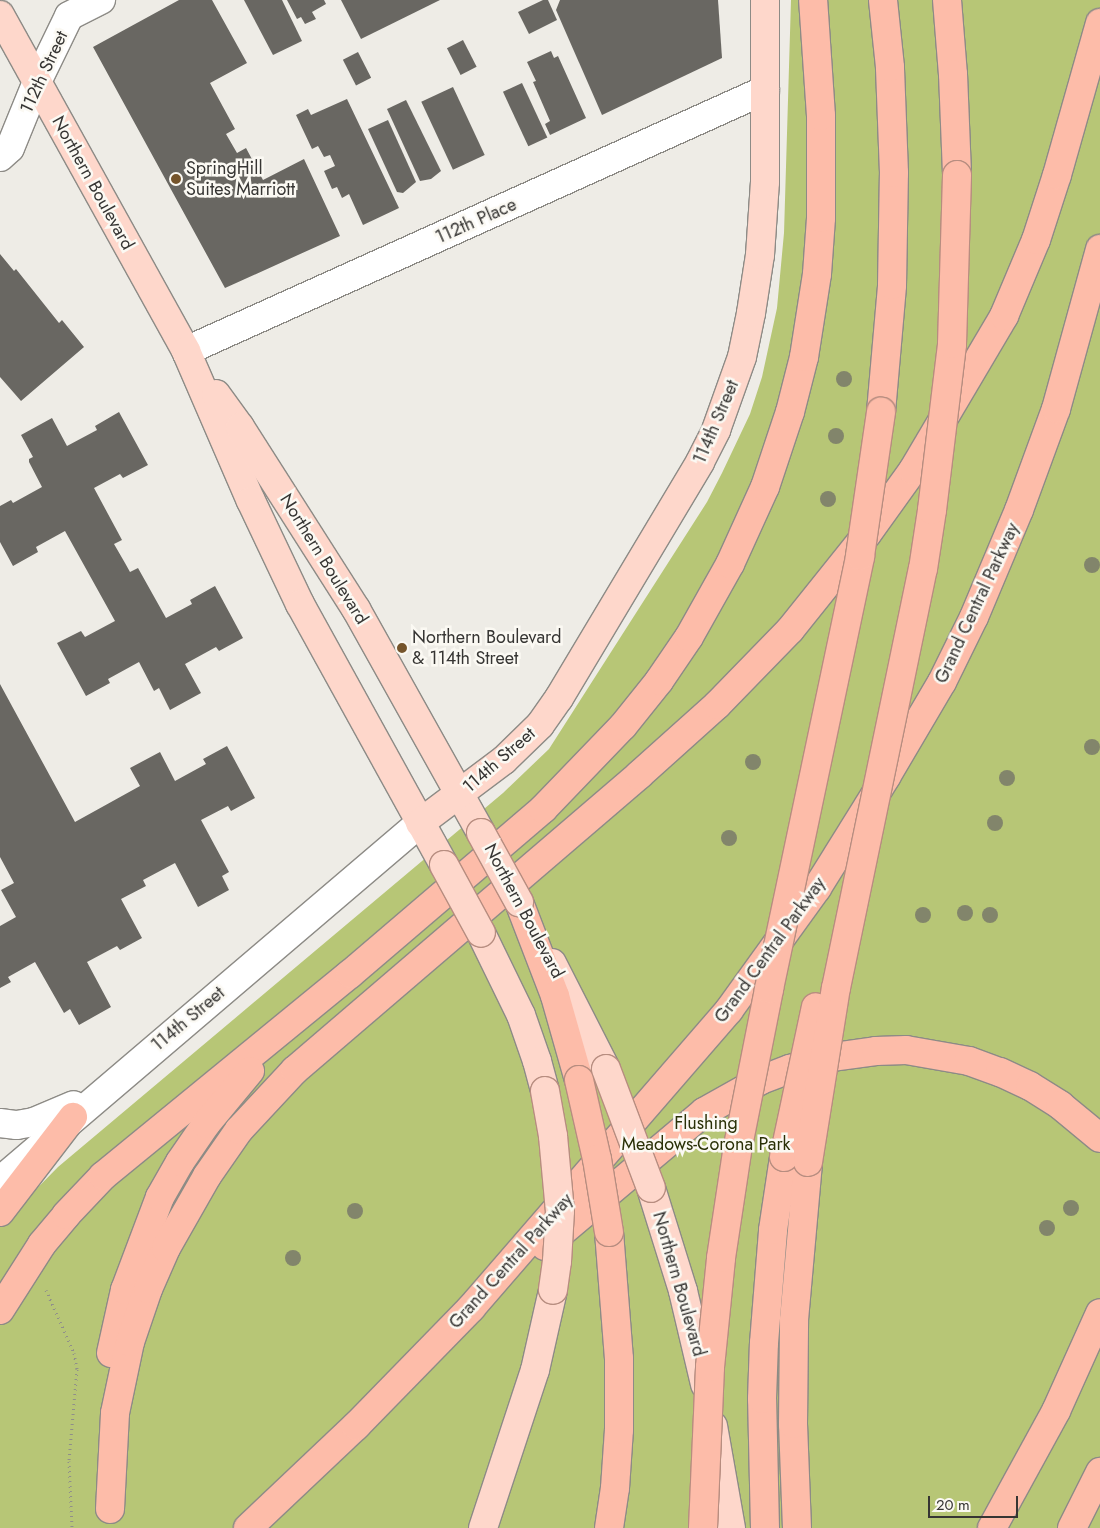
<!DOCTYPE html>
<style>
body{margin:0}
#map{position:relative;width:1100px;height:1528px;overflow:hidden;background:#eeece6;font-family:Jost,sans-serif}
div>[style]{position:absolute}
.green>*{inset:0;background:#b7c676}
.building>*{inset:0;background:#696762;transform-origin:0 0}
.path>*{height:3px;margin-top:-1.5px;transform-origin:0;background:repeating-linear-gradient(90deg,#908e8a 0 1px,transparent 0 5px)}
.roads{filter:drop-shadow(1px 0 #8d8b86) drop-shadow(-1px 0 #8d8b86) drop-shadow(0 1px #8d8b86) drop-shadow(0 -1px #8d8b86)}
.minor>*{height:28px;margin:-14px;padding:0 14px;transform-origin:14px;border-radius:14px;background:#fff}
.tertiary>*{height:28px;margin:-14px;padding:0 14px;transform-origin:14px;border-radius:14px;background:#fff}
.primary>*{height:28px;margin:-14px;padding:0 14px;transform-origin:14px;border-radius:14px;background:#fed7cb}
.motorway>*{height:28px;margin:-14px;padding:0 14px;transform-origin:14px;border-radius:14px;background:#fdbca9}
.bridges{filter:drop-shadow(1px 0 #b78d80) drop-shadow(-1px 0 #b78d80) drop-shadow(0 1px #b78d80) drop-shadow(0 -1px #b78d80)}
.primary-bridge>*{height:28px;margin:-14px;padding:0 14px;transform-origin:14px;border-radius:14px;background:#fed7cb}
.motorway-bridge>*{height:28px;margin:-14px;padding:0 14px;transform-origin:14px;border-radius:14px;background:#fdbca9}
.trees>*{width:16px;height:16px;margin:-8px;border-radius:50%;background:#82856b}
.dots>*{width:14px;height:14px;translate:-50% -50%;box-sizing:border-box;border:2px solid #fbf9f3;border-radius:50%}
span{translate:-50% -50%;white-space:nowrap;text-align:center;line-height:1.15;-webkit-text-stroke:5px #fbf9f3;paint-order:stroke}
.street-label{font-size:18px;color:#363533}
.poi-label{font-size:18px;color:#363533}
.left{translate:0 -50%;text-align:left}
.park-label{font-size:18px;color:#2a3007}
.scale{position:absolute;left:928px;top:1496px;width:90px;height:22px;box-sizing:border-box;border:2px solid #363533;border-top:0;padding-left:6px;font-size:15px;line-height:18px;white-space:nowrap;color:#363533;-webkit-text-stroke:4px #fbf9f3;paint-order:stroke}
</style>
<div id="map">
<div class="green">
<i style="clip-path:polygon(791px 0,1100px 0,1100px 1528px,0 1528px,0 1226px,58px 1167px,503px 793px,549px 749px,707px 502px,722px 473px,750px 414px,762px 377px,777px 308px,784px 233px)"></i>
</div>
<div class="building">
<i style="clip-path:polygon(179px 0,212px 0,247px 63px,210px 83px,235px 129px,226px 134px,237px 153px,246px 148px,263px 180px,304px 159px,340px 236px,225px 288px,93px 47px)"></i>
<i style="clip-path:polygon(244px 0,282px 0,302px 41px,273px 55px)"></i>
<i style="clip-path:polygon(287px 0,324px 0,326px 4px,312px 12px,316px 19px,305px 24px,301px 17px,297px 19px)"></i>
<i style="clip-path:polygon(341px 0,440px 0,361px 39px)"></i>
<i style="clip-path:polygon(543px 0,548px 0,557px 20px,529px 34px,518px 12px)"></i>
<i style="clip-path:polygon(560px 0,718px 0,722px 58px,602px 115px,556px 10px)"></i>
<i style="left:463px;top:40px;width:30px;height:18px;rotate:63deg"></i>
<i style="clip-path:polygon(551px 51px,554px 58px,558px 56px,586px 118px,550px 135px,545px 124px,550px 121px,533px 82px,536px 81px,527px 62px)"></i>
<i style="left:358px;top:52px;width:29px;height:17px;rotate:63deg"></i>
<i style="left:522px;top:83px;width:60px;height:21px;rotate:65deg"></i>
<i style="left:453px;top:87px;width:75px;height:35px;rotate:65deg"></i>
<i style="clip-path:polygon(347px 99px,399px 208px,363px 225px,349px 194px,342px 198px,337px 187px,332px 189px,324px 171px,335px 166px,330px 155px,324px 157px,318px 146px,312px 149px,296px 115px,308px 109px,311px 115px)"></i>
<i style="clip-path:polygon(406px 100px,441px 171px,431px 179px,420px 181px,387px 109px)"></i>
<i style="clip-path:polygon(388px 120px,416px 182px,403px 193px,397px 192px,368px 129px)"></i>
<i style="clip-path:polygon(0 254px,14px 271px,16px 269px,59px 323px,62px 320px,84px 347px,21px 401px,0 377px)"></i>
<i style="clip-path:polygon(119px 412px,148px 465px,123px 478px,120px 474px,94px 488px,122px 540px,114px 544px,125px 563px,130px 572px,138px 568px,166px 618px,192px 604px,190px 600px,215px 586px,243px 638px,219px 651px,216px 647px,185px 664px,201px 693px,170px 710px,159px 688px,154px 691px,139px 662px,108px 679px,110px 683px,86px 696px,57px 643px,81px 631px,85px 637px,115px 621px,65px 531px,36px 547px,38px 552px,13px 566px,0 542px,0 506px,11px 500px,13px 503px,42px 487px,29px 462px,29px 459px,33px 457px,21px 435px,52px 418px,67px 446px,97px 430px,95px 426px)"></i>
<i style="clip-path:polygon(0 684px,75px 822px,140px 786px,130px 768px,160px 752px,175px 781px,206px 764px,203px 759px,227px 746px,255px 798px,231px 811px,228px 806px,201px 820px,229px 872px,222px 876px,229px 890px,198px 907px,175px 863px,143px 880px,146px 886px,121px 899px,142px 938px,120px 950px,117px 946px,87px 962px,111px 1007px,79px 1025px,70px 1009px,64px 1013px,35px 962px,8px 977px,11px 982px,0 988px,0 926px,16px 917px,1px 890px,14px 883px,0 857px)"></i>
</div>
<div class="path">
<i style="left:46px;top:1290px;width:69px;rotate:66deg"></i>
<i style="left:74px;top:1353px;width:16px;rotate:79deg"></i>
<i style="left:77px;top:1369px;width:92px;rotate:95deg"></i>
<i style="left:69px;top:1461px;width:67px;rotate:87.4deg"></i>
</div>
<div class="roads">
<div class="minor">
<i style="left:0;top:157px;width:13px;rotate:-42deg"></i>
<i style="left:10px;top:148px;width:71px;rotate:-67.8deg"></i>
<i style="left:37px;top:82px;width:73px;rotate:-64.1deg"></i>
<i style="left:69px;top:16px;width:36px;rotate:-27deg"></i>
<i style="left:186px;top:351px;width:635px;rotate:-24.26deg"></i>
</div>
<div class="tertiary">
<i style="left:0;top:1123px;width:17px;rotate:7deg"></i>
<i style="left:17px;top:1125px;width:17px;rotate:-10deg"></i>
<i style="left:34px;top:1122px;width:43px;rotate:-23deg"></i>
<i style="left:0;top:1181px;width:552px;rotate:-40.44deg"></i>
</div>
<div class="primary">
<i style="left:0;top:15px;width:384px;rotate:61deg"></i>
<i style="left:186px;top:351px;width:163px;rotate:66.6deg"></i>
<i style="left:251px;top:501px;width:114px;rotate:64.6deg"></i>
<i style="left:300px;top:604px;width:298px;rotate:61.1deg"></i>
<i style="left:216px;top:394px;width:41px;rotate:54deg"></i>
<i style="left:240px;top:427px;width:216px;rotate:57.5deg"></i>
<i style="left:356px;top:609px;width:257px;rotate:60.8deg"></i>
<i style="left:420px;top:823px;width:105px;rotate:-36.9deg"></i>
<i style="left:504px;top:760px;width:50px;rotate:-44.2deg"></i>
<i style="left:540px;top:725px;width:33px;rotate:-55deg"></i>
<i style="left:559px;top:698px;width:275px;rotate:-59.1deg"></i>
<i style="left:700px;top:462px;width:36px;rotate:-63deg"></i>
<i style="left:716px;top:430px;width:77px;rotate:-70.4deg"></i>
<i style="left:742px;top:357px;width:45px;rotate:-78.4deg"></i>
<i style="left:751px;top:313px;width:59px;rotate:-81.2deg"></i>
<i style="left:760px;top:255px;width:73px;rotate:-86.1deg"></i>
<i style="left:765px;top:182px;width:182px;rotate:-90deg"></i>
<i style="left:481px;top:933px;width:91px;rotate:64deg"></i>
<i style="left:521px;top:1015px;width:49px;rotate:70.8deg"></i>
<i style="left:537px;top:1061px;width:31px;rotate:75deg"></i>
<i style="left:552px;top:963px;width:119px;rotate:63deg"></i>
<i style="left:651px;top:1188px;width:108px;rotate:72.7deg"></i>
<i style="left:683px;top:1291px;width:96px;rotate:76.7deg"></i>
<i style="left:713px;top:1426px;width:104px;rotate:80deg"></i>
<i style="left:483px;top:1528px;width:166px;rotate:-71.8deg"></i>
<i style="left:535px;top:1370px;width:82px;rotate:-77.3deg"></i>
</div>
<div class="motorway">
<i style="left:947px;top:0;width:74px;rotate:85.4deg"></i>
<i style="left:953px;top:74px;width:101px;rotate:87.7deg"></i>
<i style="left:881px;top:412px;width:127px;rotate:-85deg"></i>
<i style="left:892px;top:285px;width:112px;rotate:-89deg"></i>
<i style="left:894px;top:173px;width:106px;rotate:-92.2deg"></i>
<i style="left:890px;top:67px;width:67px;rotate:-96deg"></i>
<i style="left:519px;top:902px;width:101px;rotate:69deg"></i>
<i style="left:555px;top:996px;width:87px;rotate:74.1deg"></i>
<i style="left:0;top:1212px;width:120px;rotate:-52.5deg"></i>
<i style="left:545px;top:1246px;width:208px;rotate:-40.1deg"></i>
<i style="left:704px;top:1112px;width:65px;rotate:-29.3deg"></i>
<i style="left:761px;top:1080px;width:31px;rotate:-21deg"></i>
<i style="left:790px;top:1069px;width:45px;rotate:-15.6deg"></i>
<i style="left:833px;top:1057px;width:43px;rotate:-7.9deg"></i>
<i style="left:876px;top:1051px;width:30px;rotate:-2deg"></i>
<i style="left:906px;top:1050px;width:64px;rotate:9.9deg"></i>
<i style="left:969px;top:1061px;width:33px;rotate:20deg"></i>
<i style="left:1000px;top:1072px;width:33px;rotate:25deg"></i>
<i style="left:1030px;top:1086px;width:36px;rotate:32deg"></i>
<i style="left:1060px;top:1105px;width:52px;rotate:39.5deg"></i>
<i style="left:0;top:1310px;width:78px;rotate:-57.5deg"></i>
<i style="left:42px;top:1244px;width:38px;rotate:-50deg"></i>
<i style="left:66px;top:1215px;width:54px;rotate:-46.5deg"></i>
<i style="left:103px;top:1176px;width:319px;rotate:-39.3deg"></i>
<i style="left:350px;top:974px;width:254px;rotate:-40.5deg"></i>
<i style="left:543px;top:809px;width:115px;rotate:-46.1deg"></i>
<i style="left:623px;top:726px;width:58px;rotate:-51.3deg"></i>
<i style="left:659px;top:681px;width:53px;rotate:-55.7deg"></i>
<i style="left:689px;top:637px;width:84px;rotate:-60.7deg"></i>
<i style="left:730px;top:564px;width:85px;rotate:-65.6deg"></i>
<i style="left:765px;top:487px;width:79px;rotate:-71.6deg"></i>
<i style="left:790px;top:412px;width:57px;rotate:-75.7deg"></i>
<i style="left:804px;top:357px;width:84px;rotate:-81.1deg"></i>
<i style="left:817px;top:274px;width:56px;rotate:-85.9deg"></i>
<i style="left:821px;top:218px;width:102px;rotate:-90deg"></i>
<i style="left:821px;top:116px;width:116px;rotate:-93.9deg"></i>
<i style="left:111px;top:1353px;width:65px;rotate:-77.5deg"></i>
<i style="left:125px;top:1290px;width:99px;rotate:-69.4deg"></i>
<i style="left:160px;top:1197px;width:40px;rotate:-60.3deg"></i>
<i style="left:180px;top:1162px;width:46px;rotate:-55.6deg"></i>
<i style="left:206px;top:1124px;width:69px;rotate:-50.3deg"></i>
<i style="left:110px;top:1509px;width:96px;rotate:-87deg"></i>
<i style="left:115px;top:1413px;width:73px;rotate:-78.1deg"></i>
<i style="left:130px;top:1342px;width:56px;rotate:-71.2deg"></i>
<i style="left:148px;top:1289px;width:45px;rotate:-66.3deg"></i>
<i style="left:166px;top:1248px;width:83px;rotate:-60.3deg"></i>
<i style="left:207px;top:1176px;width:56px;rotate:-55.2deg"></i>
<i style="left:239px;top:1130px;width:82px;rotate:-47deg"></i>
<i style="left:295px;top:1070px;width:453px;rotate:-40.6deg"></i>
<i style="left:639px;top:775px;width:105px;rotate:-41.9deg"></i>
<i style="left:717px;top:705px;width:105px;rotate:-45.8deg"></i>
<i style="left:790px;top:630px;width:123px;rotate:-51.3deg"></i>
<i style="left:867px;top:534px;width:79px;rotate:-54.3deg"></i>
<i style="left:913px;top:470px;width:179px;rotate:-59.4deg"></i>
<i style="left:1004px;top:316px;width:82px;rotate:-67.2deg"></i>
<i style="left:1036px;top:240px;width:68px;rotate:-72.1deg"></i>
<i style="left:1057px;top:175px;width:158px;rotate:-74.2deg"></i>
<i style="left:248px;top:1528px;width:149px;rotate:-43.4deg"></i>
<i style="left:356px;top:1426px;width:165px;rotate:-45.7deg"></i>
<i style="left:471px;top:1308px;width:394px;rotate:-49.1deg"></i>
<i style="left:729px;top:1010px;width:150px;rotate:-54.2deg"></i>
<i style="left:817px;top:888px;width:131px;rotate:-58.1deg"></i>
<i style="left:886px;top:777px;width:110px;rotate:-59.5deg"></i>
<i style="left:942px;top:682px;width:72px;rotate:-63.8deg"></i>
<i style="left:974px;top:617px;width:116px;rotate:-67.2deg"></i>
<i style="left:1019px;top:510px;width:108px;rotate:-69.9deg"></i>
<i style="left:1056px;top:409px;width:166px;rotate:-74.6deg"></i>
<i style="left:609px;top:1528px;width:40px;rotate:-81.5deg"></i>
<i style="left:615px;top:1488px;width:58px;rotate:-86.1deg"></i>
<i style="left:619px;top:1430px;width:71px;rotate:-90deg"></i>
<i style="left:619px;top:1359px;width:127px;rotate:-94.5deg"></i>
<i style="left:765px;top:1528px;width:129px;rotate:-91.3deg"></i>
<i style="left:762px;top:1399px;width:56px;rotate:-88deg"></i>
<i style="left:764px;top:1343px;width:113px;rotate:-85.4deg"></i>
<i style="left:773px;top:1230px;width:74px;rotate:-81.4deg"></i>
<i style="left:797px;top:1528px;width:104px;rotate:-92.2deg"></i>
<i style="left:793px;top:1424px;width:104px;rotate:-89.4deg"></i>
<i style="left:794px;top:1320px;width:159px;rotate:-84.9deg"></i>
<i style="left:992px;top:1528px;width:133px;rotate:-61.3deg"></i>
<i style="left:1056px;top:1411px;width:107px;rotate:-65.8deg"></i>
<i style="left:1072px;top:1528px;width:63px;rotate:-63.4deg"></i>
</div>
</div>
<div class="bridges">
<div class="primary-bridge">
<i style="left:481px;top:833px;width:79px;rotate:61.2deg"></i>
<i style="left:444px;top:865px;width:77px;rotate:61.4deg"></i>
<i style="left:606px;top:1069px;width:127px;rotate:69.3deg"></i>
<i style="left:545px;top:1091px;width:46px;rotate:79.9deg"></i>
<i style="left:553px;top:1136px;width:75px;rotate:84.7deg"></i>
<i style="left:560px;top:1211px;width:50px;rotate:93.4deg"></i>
<i style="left:557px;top:1261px;width:29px;rotate:98deg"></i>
</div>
<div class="motorway-bridge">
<i style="left:579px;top:1080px;width:81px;rotate:77.2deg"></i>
<i style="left:597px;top:1159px;width:74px;rotate:80.7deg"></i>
<i style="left:784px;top:1157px;width:153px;rotate:-78deg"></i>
<i style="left:808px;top:1162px;width:176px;rotate:-80.9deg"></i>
<i style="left:836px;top:988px;width:428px;rotate:-78.3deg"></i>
<i style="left:923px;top:569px;width:60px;rotate:-81.3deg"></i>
<i style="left:932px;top:510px;width:167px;rotate:-83.1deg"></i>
<i style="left:952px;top:344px;width:169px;rotate:-88.3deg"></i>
<i style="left:703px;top:1528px;width:161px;rotate:-87.5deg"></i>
<i style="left:710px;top:1367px;width:110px;rotate:-84.2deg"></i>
<i style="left:721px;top:1258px;width:113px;rotate:-81.4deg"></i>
<i style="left:738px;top:1146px;width:160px;rotate:-78.8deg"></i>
<i style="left:769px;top:989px;width:442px;rotate:-78.1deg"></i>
<i style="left:860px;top:556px;width:146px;rotate:-81.7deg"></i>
</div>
</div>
<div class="trees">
<i style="left:844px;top:379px"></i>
<i style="left:836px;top:436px"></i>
<i style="left:828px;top:499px"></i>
<i style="left:1092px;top:565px"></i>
<i style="left:1092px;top:747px"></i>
<i style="left:753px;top:762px"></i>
<i style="left:1007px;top:778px"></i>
<i style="left:995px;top:823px"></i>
<i style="left:729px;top:838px"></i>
<i style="left:965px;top:913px"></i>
<i style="left:923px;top:915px"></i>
<i style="left:990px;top:915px"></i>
<i style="left:1071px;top:1208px"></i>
<i style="left:355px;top:1211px"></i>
<i style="left:1047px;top:1228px"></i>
<i style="left:293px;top:1258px"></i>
</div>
<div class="dots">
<i style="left:176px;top:179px;background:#75542b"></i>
<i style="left:402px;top:648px;background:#75542b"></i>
</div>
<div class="street-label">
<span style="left:44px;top:72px;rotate:-65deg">112th Street</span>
<span style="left:93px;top:183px;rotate:61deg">Northern Boulevard</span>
<span style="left:476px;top:221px;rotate:-24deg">112th Place</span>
<span style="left:716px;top:422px;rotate:-67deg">114th Street</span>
<span style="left:324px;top:559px;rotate:58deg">Northern Boulevard</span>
<span style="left:977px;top:603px;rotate:-65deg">Grand Central Parkway</span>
<span style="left:499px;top:760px;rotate:-41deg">114th Street</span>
<span style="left:524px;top:911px;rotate:62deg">Northern Boulevard</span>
<span style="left:770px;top:950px;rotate:-54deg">Grand Central Parkway</span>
<span style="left:188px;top:1019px;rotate:-40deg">114th Street</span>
<span style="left:511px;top:1261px;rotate:-48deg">Grand Central Parkway</span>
<span style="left:679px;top:1284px;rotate:74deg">Northern Boulevard</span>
</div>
<div class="poi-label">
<span class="left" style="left:186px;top:179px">SpringHill<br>Suites Marriott</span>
<span class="left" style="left:412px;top:648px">Northern Boulevard<br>&amp; 114th Street</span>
</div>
<div class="park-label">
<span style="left:706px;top:1134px">Flushing<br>Meadows-Corona Park</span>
</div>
<div class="scale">20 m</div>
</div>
